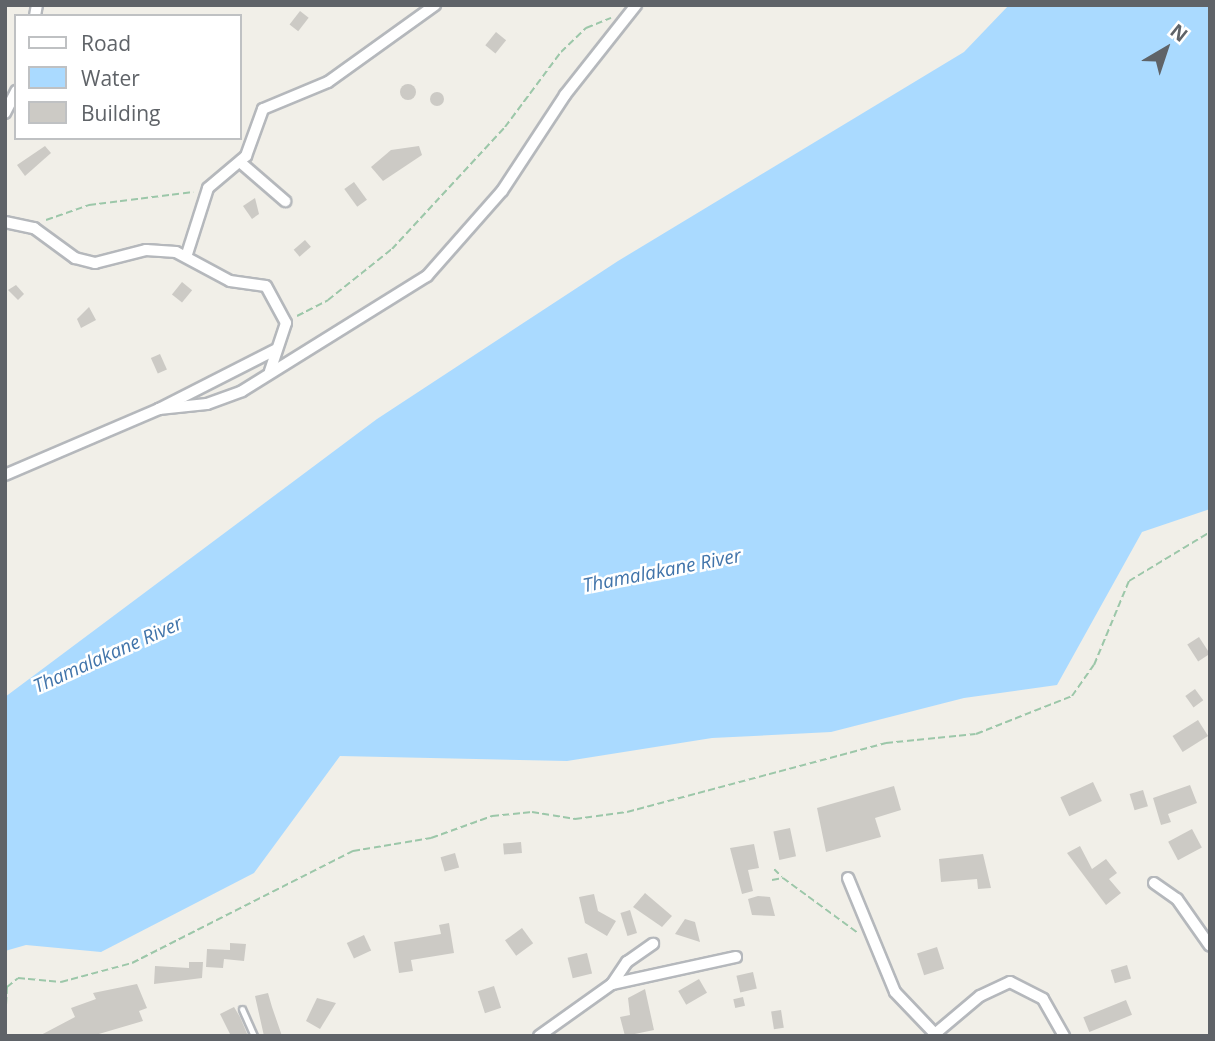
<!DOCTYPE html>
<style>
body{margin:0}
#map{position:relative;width:1215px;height:1041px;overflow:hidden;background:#f1efe8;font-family:"Open Sans",sans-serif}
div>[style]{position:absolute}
.water>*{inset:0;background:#aadaff}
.building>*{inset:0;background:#cccac5;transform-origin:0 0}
.round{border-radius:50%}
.path>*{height:2px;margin-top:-1px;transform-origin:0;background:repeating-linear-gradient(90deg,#9cc7a9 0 7px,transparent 0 10.5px)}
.roads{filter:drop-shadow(2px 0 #b5b8bc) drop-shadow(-2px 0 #b5b8bc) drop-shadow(0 2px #b5b8bc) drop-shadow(0 -2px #b5b8bc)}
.service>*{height:5px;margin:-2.5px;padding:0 2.5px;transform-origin:2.5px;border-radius:2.5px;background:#fff}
.minor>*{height:10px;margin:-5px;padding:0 5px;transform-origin:5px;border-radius:5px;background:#fff}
span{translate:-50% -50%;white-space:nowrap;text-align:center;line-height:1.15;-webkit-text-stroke:5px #fff;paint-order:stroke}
.water-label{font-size:19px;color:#4174aa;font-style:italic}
.frame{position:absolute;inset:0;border:7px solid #5f6368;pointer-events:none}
.legend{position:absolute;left:14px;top:14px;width:228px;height:126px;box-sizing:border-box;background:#fff;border:2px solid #bfc1c3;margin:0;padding:9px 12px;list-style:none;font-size:21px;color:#5f6368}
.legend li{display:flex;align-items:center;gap:14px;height:35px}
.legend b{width:35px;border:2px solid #bfc1c3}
.north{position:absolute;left:1131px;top:14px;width:70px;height:70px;-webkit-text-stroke:5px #fff;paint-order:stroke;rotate:39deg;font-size:19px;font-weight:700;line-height:28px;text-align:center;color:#5f6368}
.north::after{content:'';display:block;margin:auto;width:24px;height:32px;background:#5f6368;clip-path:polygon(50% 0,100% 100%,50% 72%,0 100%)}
</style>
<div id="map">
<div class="water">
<i style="clip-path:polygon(1009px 5px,1210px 5px,1210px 509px,1142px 532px,1057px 685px,964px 698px,831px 732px,712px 738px,567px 761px,340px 756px,254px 873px,101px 952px,26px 945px,5px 951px,5px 697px,377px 419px,618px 261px,964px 52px)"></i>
</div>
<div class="building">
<i style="left:300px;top:11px;width:11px;height:17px;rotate:38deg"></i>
<i style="left:496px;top:32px;width:13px;height:17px;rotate:39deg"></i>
<i class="round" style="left:400px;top:84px;width:16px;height:16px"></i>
<i class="round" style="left:430px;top:92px;width:14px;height:14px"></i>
<i style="clip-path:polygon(45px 146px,51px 153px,25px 176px,17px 165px)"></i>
<i style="clip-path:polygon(419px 146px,422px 155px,383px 181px,371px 167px,391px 150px)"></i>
<i style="left:354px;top:182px;width:22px;height:12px;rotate:54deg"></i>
<i style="clip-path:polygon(255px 198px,259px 214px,252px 219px,243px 206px)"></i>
<i style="left:305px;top:240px;width:9px;height:15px;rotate:49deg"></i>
<i style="left:182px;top:282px;width:13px;height:16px;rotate:39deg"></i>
<i style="clip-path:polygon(16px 285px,24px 294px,18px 300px,8px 290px)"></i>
<i style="clip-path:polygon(89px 307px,96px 320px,81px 328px,77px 319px)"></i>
<i style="left:160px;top:354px;width:17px;height:10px;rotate:66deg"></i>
<i style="left:1199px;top:637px;width:20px;height:14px;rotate:57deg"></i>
<i style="left:1195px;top:689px;width:14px;height:12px;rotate:54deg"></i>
<i style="left:1198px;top:720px;width:19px;height:30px;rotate:58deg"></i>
<i style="left:1093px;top:782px;width:21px;height:36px;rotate:65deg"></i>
<i style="clip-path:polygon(1190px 785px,1197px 803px,1168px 814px,1171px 822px,1161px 825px,1153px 798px)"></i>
<i style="clip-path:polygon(894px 786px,901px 810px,875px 818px,881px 837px,826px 852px,817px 808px)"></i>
<i style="left:1143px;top:790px;width:17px;height:14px;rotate:73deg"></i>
<i style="left:790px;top:828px;width:29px;height:17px;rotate:78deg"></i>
<i style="left:1192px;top:829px;width:21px;height:27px;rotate:62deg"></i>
<i style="left:521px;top:842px;width:11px;height:18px;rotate:85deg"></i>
<i style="clip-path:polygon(754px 844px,759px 868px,748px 870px,753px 891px,742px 894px,730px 848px)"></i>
<i style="clip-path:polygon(1080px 846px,1092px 869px,1106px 859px,1117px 873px,1109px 879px,1121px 893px,1106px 905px,1067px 853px)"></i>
<i style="left:455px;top:853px;width:15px;height:15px;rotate:74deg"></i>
<i style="clip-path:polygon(983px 854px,991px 888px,978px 889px,977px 879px,941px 882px,939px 859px)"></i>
<i style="clip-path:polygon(645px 893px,672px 916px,662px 927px,633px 907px)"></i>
<i style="clip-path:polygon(594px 894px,598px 911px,616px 921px,607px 936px,585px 923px,579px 897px)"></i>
<i style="clip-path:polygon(758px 896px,770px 897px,775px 916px,752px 915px,748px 899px)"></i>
<i style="left:630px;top:910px;width:24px;height:10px;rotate:73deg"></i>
<i style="clip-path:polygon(685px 919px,695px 922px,700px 942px,675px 934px)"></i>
<i style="clip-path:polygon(449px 923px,454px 953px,411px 960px,413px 971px,399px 973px,394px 942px,441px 934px,439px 925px)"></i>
<i style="left:522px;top:928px;width:19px;height:21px;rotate:54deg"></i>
<i style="left:364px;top:935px;width:17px;height:19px;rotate:65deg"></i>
<i style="clip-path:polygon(230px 943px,246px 944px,244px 961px,224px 959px,223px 968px,206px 967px,207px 949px,230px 950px)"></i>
<i style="left:937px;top:947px;width:23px;height:21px;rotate:72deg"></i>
<i style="left:587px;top:953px;width:21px;height:20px;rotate:76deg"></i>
<i style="clip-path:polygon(189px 962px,203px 962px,202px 978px,154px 984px,155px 966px,189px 968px)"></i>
<i style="left:1127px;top:965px;width:14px;height:17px;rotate:73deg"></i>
<i style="left:753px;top:972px;width:17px;height:17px;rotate:77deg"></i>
<i style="left:699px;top:979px;width:16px;height:24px;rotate:60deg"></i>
<i style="clip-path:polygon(137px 984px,147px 1008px,139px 1011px,143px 1021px,92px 1036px,39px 1036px,75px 1017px,71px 1008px,96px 999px,93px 993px)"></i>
<i style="left:494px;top:986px;width:23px;height:17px;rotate:72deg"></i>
<i style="clip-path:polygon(645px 989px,654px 1030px,625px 1036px,620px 1017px,630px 1015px,628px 998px)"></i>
<i style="clip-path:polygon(268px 993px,272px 1007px,282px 1036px,264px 1036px,255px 996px)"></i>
<i style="left:743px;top:997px;width:9px;height:10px;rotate:77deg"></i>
<i style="clip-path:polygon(317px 998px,336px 1003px,320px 1029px,306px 1021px)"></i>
<i style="left:1126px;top:1000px;width:16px;height:46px;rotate:68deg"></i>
<i style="clip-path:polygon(234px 1007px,240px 1017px,248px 1036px,231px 1036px,220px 1014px)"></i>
<i style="left:781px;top:1010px;width:18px;height:10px;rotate:81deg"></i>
</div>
<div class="path">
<i style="left:46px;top:220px;width:46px;rotate:-19.2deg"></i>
<i style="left:89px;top:205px;width:105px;rotate:-7.1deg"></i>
<i style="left:297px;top:316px;width:35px;rotate:-27deg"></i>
<i style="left:328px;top:300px;width:82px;rotate:-38.6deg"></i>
<i style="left:392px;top:249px;width:166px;rotate:-47.2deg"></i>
<i style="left:505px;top:127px;width:94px;rotate:-53.3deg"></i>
<i style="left:561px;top:52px;width:35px;rotate:-44deg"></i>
<i style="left:586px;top:28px;width:27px;rotate:-22deg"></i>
<i style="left:774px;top:869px;width:11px;rotate:45deg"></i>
<i style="left:772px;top:880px;width:11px;rotate:-10deg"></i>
<i style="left:783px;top:878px;width:93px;rotate:36.3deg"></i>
<i style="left:5px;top:1025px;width:38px;rotate:-87deg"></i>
<i style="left:7px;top:987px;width:14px;rotate:-39deg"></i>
<i style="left:18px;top:978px;width:43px;rotate:5.3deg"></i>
<i style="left:61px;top:982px;width:73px;rotate:-15deg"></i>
<i style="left:132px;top:963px;width:248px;rotate:-26.9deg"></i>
<i style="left:353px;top:851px;width:79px;rotate:-9.5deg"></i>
<i style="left:431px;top:838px;width:65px;rotate:-19.8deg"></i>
<i style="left:492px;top:816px;width:40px;rotate:-5.7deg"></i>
<i style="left:532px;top:812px;width:44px;rotate:9.2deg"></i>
<i style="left:575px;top:819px;width:52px;rotate:-7.7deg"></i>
<i style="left:627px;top:812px;width:268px;rotate:-14.9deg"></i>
<i style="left:886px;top:743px;width:90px;rotate:-5.7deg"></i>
<i style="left:976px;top:734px;width:103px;rotate:-21.6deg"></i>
<i style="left:1072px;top:696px;width:38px;rotate:-55deg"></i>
<i style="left:1094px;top:665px;width:91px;rotate:-67.4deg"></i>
<i style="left:1129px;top:581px;width:95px;rotate:-31.2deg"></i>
</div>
<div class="roads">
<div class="service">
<i style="left:242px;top:1009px;width:30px;rotate:66deg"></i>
</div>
<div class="minor">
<i style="left:35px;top:16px;width:11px;rotate:-80deg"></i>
<i style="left:5px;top:113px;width:25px;rotate:-63deg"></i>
<i style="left:240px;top:162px;width:60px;rotate:40.9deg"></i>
<i style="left:5px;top:222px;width:30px;rotate:12deg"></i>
<i style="left:34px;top:228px;width:51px;rotate:36.2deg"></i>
<i style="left:75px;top:258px;width:21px;rotate:14deg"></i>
<i style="left:95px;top:263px;width:53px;rotate:-14.3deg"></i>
<i style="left:146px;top:250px;width:30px;rotate:4deg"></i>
<i style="left:176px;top:252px;width:61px;rotate:28.2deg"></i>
<i style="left:230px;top:281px;width:36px;rotate:8deg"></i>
<i style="left:266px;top:286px;width:42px;rotate:61.6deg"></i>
<i style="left:286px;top:323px;width:51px;rotate:108.4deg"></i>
<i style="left:187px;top:254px;width:69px;rotate:-72.3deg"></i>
<i style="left:208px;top:188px;width:50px;rotate:-40.1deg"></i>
<i style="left:246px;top:156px;width:50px;rotate:-70.1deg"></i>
<i style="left:263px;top:109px;width:70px;rotate:-22.6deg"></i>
<i style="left:328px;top:82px;width:132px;rotate:-35.7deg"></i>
<i style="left:159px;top:409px;width:48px;rotate:-5.9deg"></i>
<i style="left:207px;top:404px;width:37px;rotate:-20deg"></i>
<i style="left:242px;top:391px;width:218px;rotate:-31.9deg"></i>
<i style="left:427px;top:276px;width:113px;rotate:-48.6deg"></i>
<i style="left:502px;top:191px;width:115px;rotate:-56.7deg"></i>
<i style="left:565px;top:95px;width:115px;rotate:-51.7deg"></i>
<i style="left:5px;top:475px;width:168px;rotate:-23.2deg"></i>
<i style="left:159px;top:409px;width:130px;rotate:-27deg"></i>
<i style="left:848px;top:878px;width:123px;rotate:67.6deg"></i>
<i style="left:895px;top:992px;width:61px;rotate:46.3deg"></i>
<i style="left:1154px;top:883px;width:28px;rotate:35deg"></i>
<i style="left:1177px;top:899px;width:57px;rotate:54.9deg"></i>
<i style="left:612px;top:984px;width:27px;rotate:-56deg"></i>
<i style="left:627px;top:962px;width:32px;rotate:-35deg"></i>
<i style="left:936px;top:1033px;width:57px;rotate:-40.1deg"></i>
<i style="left:980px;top:996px;width:33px;rotate:-25deg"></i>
<i style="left:1010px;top:982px;width:37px;rotate:27deg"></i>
<i style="left:1043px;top:999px;width:43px;rotate:60.4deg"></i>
<i style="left:539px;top:1036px;width:90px;rotate:-35.5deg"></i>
<i style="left:612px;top:984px;width:127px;rotate:-12.3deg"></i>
</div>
</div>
<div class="water-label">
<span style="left:662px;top:571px;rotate:-11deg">Thamalakane River</span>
<span style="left:108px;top:655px;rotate:-24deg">Thamalakane River</span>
</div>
<div class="frame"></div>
<ul class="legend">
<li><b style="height:9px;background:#fff"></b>Road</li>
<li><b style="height:19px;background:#aadaff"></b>Water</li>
<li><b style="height:19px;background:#cccac5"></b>Building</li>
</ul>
<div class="north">N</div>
</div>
